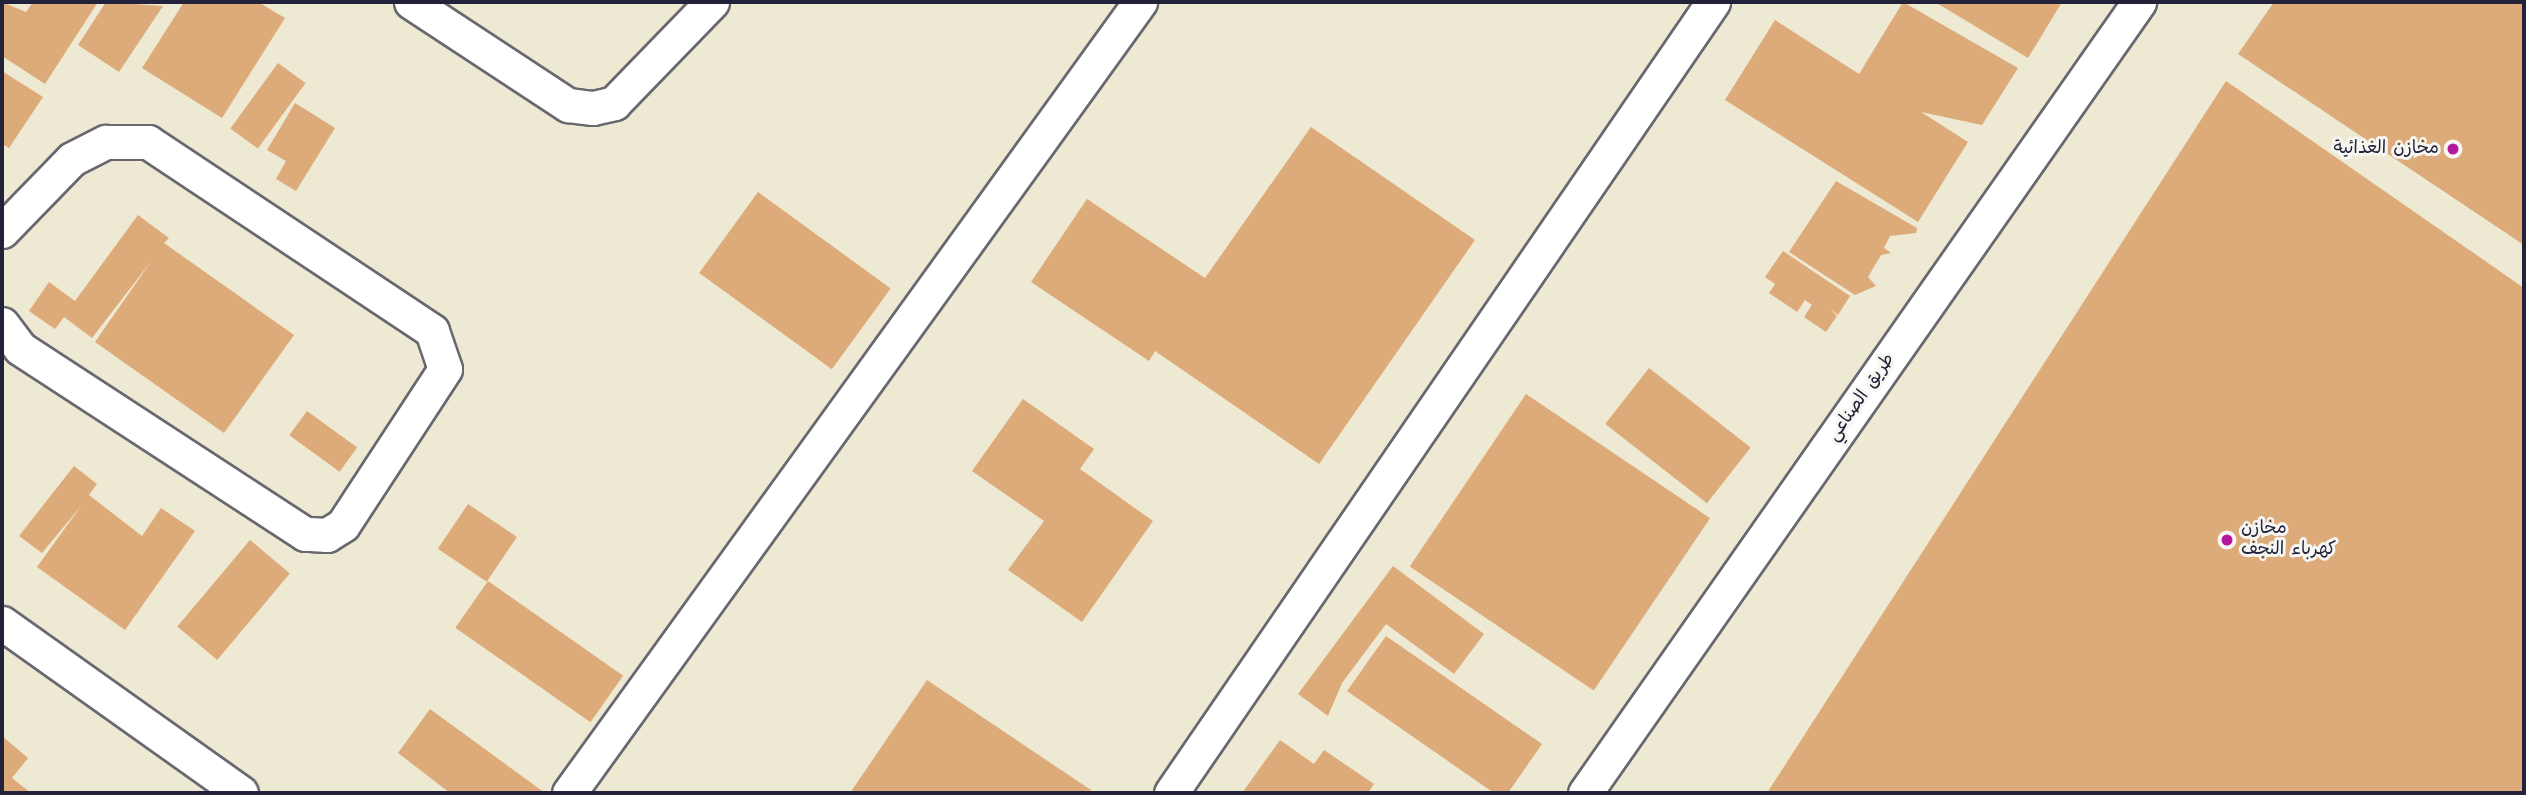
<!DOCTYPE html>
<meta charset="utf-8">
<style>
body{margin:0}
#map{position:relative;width:2526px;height:795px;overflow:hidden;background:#eee9d2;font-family:Kalam,"Playpen Sans Arabic",sans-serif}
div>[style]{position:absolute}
.building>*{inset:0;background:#ddab7a;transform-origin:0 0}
.roads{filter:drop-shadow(2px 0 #696870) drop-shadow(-2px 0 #696870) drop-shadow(0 2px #696870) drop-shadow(0 -2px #696870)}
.street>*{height:33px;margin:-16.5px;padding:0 16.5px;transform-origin:16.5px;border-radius:16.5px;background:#fff}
.dots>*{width:19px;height:19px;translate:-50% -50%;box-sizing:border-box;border:4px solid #f6f6f2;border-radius:50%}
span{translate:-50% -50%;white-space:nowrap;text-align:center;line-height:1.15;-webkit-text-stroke:6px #f6f6f2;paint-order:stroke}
.poi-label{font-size:18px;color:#22223b}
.right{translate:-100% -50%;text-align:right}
.left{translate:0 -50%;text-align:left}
.street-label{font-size:18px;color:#22223b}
.frame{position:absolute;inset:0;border:4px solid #22223b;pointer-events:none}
</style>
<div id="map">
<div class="building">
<i style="clip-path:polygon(2px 2px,26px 12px,33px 2px,98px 2px,45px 84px,2px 56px)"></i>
<i style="clip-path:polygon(106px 2px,163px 6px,119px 72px,78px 45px)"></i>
<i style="clip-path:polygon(184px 2px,258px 2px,285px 18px,222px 118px,142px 68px)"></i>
<i style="clip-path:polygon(1903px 2px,2018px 68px,1982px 125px,1921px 112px,1968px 142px,1918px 222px,1725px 100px,1775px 20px,1859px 74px)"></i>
<i style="clip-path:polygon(1935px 2px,2062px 2px,2028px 58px)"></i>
<i style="clip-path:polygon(2274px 2px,2524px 2px,2524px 245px,2238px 54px)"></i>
<i style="left:278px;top:63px;width:34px;height:81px;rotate:36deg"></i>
<i style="clip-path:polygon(2px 71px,43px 97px,9px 148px,2px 144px)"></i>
<i style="clip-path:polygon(2226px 81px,2524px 288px,2524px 793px,1767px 793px)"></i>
<i style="clip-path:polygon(295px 103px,335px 128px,296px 191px,276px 179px,286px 161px,267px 150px)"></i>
<i style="clip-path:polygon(1311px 127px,1475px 240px,1319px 464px,1155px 351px,1149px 361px,1031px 282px,1087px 199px,1205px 278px)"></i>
<i style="clip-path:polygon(1836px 181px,1917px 228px,1916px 233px,1890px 236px,1884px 248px,1891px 253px,1881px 255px,1868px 277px,1876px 286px,1855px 295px,1789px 252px)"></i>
<i style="left:758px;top:192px;width:164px;height:100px;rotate:36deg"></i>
<i style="clip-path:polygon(138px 215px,169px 238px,164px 243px,294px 335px,224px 433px,95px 342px,152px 260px,92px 338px,64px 317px,55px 329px,29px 311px,49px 282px,75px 301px)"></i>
<i style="clip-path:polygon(1783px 251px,1850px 296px,1838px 315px,1830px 309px,1837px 316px,1826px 332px,1804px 317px,1812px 305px,1805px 300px,1797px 312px,1769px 293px,1775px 284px,1765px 277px)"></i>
<i style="left:1649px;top:368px;width:129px;height:71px;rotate:38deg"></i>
<i style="left:1526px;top:394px;width:222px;height:208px;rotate:34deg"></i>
<i style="clip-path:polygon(1023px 399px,1094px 449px,1080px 469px,1153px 521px,1082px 622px,1008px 570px,1044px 521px,972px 471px)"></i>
<i style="left:307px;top:411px;width:62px;height:30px;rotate:36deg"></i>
<i style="clip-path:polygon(74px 466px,97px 484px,89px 495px,142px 536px,161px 508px,195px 531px,125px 630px,37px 567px,81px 506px,42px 553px,19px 536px)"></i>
<i style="left:468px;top:504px;width:59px;height:54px;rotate:34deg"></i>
<i style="left:250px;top:540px;width:52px;height:113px;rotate:40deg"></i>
<i style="clip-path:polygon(1393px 566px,1484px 634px,1454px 674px,1386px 624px,1342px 683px,1328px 716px,1298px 694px)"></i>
<i style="left:488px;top:581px;width:165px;height:57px;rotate:35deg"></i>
<i style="clip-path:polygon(1386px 636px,1542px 744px,1508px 793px,1494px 793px,1347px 691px)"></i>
<i style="clip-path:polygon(927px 680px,1091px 790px,1089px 793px,850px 793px)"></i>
<i style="clip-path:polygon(430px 709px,545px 793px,450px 793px,398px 753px)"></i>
<i style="clip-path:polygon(2px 736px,28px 758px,12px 778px,31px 793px,2px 793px)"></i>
<i style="clip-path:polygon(1280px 740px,1314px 764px,1324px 750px,1374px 784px,1368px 793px,1242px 793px)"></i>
</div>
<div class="roads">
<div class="street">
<i style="left:411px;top:2px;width:188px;rotate:33.3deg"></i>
<i style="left:568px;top:105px;width:25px;rotate:7deg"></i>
<i style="left:593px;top:108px;width:22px;rotate:-13deg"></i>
<i style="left:614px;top:103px;width:141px;rotate:-45.9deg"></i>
<i style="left:2px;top:231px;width:100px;rotate:-45.8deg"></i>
<i style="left:72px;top:159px;width:38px;rotate:-27deg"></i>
<i style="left:106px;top:142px;width:42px"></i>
<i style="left:148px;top:142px;width:341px;rotate:33.6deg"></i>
<i style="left:432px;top:331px;width:40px;rotate:71.1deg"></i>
<i style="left:445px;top:369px;width:186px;rotate:123.2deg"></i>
<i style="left:343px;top:525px;width:19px;rotate:148deg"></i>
<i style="left:327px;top:535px;width:22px;rotate:-177deg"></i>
<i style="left:305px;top:534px;width:340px;rotate:-146.9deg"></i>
<i style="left:20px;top:348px;width:30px;rotate:-127deg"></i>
<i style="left:2px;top:623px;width:293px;rotate:35.4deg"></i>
<i style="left:569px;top:793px;width:976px;rotate:-54.18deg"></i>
<i style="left:1171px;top:793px;width:959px;rotate:-55.58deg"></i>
<i style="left:1585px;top:793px;width:966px;rotate:-54.99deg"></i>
</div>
</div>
<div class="dots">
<i style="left:2453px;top:149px;background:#b5179e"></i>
<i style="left:2227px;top:540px;background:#b5179e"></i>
</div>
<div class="poi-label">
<span class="right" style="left:2439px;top:149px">مخازن الغذائية</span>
<span class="left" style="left:2241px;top:540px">مخازن<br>كهرباء النجف</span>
</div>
<div class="street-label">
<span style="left:1862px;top:398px;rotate:-55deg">طريق الصناعي</span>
</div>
<div class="frame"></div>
</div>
